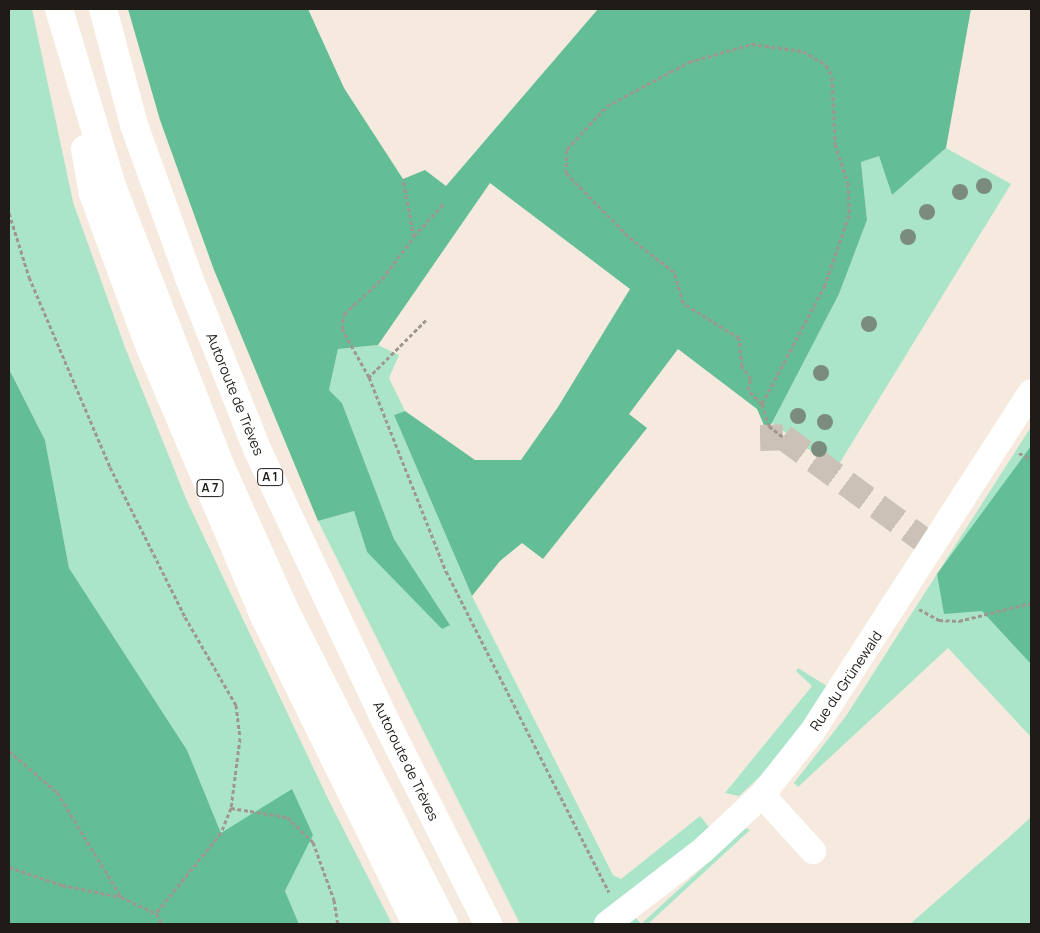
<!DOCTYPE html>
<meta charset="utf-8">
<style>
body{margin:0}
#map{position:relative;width:1040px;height:933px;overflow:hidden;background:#f6eade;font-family:Manrope,sans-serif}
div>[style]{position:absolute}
.green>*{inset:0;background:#aae5ca}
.forest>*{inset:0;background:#63be98}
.minor-tunnel>*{height:26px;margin-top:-13px;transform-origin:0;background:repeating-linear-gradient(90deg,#cbc1b6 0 26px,transparent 0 39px)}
.path>*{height:3px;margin-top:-1.5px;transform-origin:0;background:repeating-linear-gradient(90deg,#9f978d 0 4px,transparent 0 6.5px)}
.minor>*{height:26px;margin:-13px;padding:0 13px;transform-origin:13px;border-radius:13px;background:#fff}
.highway>*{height:28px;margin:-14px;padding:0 14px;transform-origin:14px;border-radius:14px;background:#fff}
.trees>*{width:16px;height:16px;margin:-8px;border-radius:50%;background:#7b8b7d}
span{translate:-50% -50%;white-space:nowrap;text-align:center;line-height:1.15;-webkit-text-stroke:4px #fff;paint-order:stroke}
.shield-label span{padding:1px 4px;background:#fff;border:1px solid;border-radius:4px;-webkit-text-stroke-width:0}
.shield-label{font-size:12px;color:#1f1b16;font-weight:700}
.street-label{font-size:14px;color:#1f1b16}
.frame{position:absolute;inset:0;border:10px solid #1f1b16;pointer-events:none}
</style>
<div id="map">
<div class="green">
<i style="clip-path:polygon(9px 9px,32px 9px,73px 202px,126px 350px,187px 501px,329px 801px,392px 924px,299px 924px,285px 891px,312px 835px,221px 833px,187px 750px,69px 568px,45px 440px,9px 369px)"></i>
<i style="clip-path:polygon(946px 148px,1011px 184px,836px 469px,772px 423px,839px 294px,867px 220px,861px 162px,879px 155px,892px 195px)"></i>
<i style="clip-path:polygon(378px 345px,399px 355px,389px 378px,405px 411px,394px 415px,472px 596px,613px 875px,621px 879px,700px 816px,709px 827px,695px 843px,630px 893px,636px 918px,641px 924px,520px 924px,318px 521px,354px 511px,367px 552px,450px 625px,394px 539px,342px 403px,329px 390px,338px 349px)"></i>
<i style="clip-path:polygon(1031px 427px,1031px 737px,948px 648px,798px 787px,794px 783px,846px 716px)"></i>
<i style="clip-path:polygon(798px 668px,830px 688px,766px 771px,739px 796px,725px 793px,812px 686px,796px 671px)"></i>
<i style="clip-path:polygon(1031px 817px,1031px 924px,910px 924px,1007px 839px)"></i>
<i style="clip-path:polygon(746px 828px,750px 830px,648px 924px,641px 924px)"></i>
</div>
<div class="forest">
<i style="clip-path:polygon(128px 9px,308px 9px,344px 88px,403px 179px,425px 170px,446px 186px,598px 9px,971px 9px,946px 148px,892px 195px,879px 156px,861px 162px,867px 220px,839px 294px,772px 423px,766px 430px,757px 409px,678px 349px,629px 414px,647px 428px,543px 559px,522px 543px,500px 561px,472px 596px,394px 415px,405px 411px,475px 460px,521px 460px,558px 407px,630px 289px,490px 183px,378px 345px,338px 349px,329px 390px,342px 403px,394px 539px,450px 625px,442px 629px,367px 552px,354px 511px,318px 521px,214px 270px,160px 120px)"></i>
<i style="clip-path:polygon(9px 369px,45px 440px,69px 568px,187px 750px,221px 833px,292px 789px,313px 835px,285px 891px,299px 924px,9px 924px)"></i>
<i style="clip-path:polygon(1031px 446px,1031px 664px,982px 611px,944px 614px,937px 574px)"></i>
</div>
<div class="minor-tunnel">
<i style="left:760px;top:438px;width:23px;rotate:-2deg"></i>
<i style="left:783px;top:437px;width:186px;rotate:36.3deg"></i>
</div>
<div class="path">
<i style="left:9px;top:213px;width:67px;rotate:72.6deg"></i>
<i style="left:29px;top:277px;width:207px;rotate:66.9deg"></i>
<i style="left:110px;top:467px;width:168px;rotate:63.4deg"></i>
<i style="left:185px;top:617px;width:102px;rotate:59.9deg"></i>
<i style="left:236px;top:705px;width:33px;rotate:83deg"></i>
<i style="left:240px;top:738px;width:71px;rotate:97.3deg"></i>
<i style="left:231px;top:808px;width:27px;rotate:112deg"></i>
<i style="left:221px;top:833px;width:103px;rotate:129.1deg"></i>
<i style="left:414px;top:236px;width:45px;rotate:-47.7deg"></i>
<i style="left:426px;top:320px;width:81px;rotate:135deg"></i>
<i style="left:369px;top:377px;width:209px;rotate:68.4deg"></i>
<i style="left:446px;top:571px;width:360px;rotate:63.1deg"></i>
<i style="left:369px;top:377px;width:55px;rotate:-119.4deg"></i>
<i style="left:342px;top:329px;width:15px;rotate:-82deg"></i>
<i style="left:344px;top:314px;width:52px;rotate:-42.6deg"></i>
<i style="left:382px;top:279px;width:53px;rotate:-52.7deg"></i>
<i style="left:414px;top:237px;width:59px;rotate:-100.7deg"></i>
<i style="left:762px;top:404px;width:20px;rotate:-135deg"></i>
<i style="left:748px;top:390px;width:11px;rotate:-75deg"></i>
<i style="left:751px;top:379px;width:16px;rotate:-125deg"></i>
<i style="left:742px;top:366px;width:28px;rotate:-96deg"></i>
<i style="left:739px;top:338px;width:66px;rotate:-148deg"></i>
<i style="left:683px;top:303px;width:32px;rotate:-106deg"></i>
<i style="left:674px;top:272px;width:58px;rotate:-142deg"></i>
<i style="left:628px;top:236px;width:88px;rotate:-134.5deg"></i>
<i style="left:566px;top:173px;width:24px;rotate:-88deg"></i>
<i style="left:567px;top:149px;width:59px;rotate:-47.1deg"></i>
<i style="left:607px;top:106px;width:93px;rotate:-28.2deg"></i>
<i style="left:689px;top:62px;width:66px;rotate:-15.9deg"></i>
<i style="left:752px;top:44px;width:51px;rotate:7.8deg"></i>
<i style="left:803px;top:51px;width:27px;rotate:31deg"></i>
<i style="left:826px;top:65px;width:13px;rotate:63deg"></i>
<i style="left:832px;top:77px;width:67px;rotate:87.4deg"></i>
<i style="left:835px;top:144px;width:41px;rotate:71.6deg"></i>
<i style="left:848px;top:183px;width:32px;rotate:88deg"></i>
<i style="left:849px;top:215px;width:74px;rotate:108.9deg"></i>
<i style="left:825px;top:285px;width:135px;rotate:117.9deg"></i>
<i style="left:762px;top:404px;width:23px;rotate:72deg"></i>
<i style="left:769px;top:426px;width:18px;rotate:38deg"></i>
<i style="left:1019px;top:453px;width:13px;rotate:27deg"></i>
<i style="left:919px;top:609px;width:23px;rotate:29deg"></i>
<i style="left:939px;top:620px;width:20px;rotate:3deg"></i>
<i style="left:959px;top:621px;width:74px;rotate:-14deg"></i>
<i style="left:9px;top:751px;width:63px;rotate:40.5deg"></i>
<i style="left:57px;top:792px;width:123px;rotate:58.6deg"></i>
<i style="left:231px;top:808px;width:57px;rotate:9.1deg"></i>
<i style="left:287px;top:817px;width:36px;rotate:44deg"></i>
<i style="left:313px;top:842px;width:62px;rotate:70.1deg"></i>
<i style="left:334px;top:900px;width:24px;rotate:81deg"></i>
<i style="left:9px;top:867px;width:56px;rotate:18.8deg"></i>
<i style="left:62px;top:885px;width:60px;rotate:11.5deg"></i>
<i style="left:121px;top:897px;width:38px;rotate:25deg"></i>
<i style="left:156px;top:913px;width:13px;rotate:61deg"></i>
</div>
<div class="minor">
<i style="left:762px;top:795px;width:76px;rotate:47.7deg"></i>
<i style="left:607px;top:924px;width:121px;rotate:-37.6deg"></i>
<i style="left:703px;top:850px;width:81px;rotate:-43deg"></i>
<i style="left:762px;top:795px;width:80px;rotate:-51.6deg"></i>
<i style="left:812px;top:732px;width:404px;rotate:-57.2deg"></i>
</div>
<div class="highway">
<i style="left:59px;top:9px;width:185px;rotate:73.3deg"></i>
<i style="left:112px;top:186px;width:299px;rotate:68.8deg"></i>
<i style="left:220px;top:465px;width:157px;rotate:65.9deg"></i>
<i style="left:284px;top:608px;width:354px;rotate:63.1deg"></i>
<i style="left:103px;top:9px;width:120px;rotate:75deg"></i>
<i style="left:134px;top:125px;width:163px;rotate:70.2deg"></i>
<i style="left:189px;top:278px;width:184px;rotate:68.3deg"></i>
<i style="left:257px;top:449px;width:300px;rotate:64.7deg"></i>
<i style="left:385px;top:720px;width:229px;rotate:63.2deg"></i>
<i style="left:85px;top:149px;width:46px;rotate:79.9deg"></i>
<i style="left:93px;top:194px;width:161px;rotate:69.7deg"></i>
<i style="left:149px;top:345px;width:297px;rotate:67deg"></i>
<i style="left:265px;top:618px;width:341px;rotate:63.7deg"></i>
</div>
<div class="trees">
<i style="left:984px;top:186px"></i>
<i style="left:960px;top:192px"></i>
<i style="left:927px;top:212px"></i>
<i style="left:908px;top:237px"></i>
<i style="left:869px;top:324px"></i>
<i style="left:821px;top:373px"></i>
<i style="left:798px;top:416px"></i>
<i style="left:825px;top:422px"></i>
<i style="left:819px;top:449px"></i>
</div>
<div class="shield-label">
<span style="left:270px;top:477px">A 1</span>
<span style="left:210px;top:488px">A 7</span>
</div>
<div class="street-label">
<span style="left:235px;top:394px;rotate:68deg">Autoroute de Trèves</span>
<span style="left:846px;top:681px;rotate:-56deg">Rue du Grünewald</span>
<span style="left:406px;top:761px;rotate:64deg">Autoroute de Trèves</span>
</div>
<div class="frame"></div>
</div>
